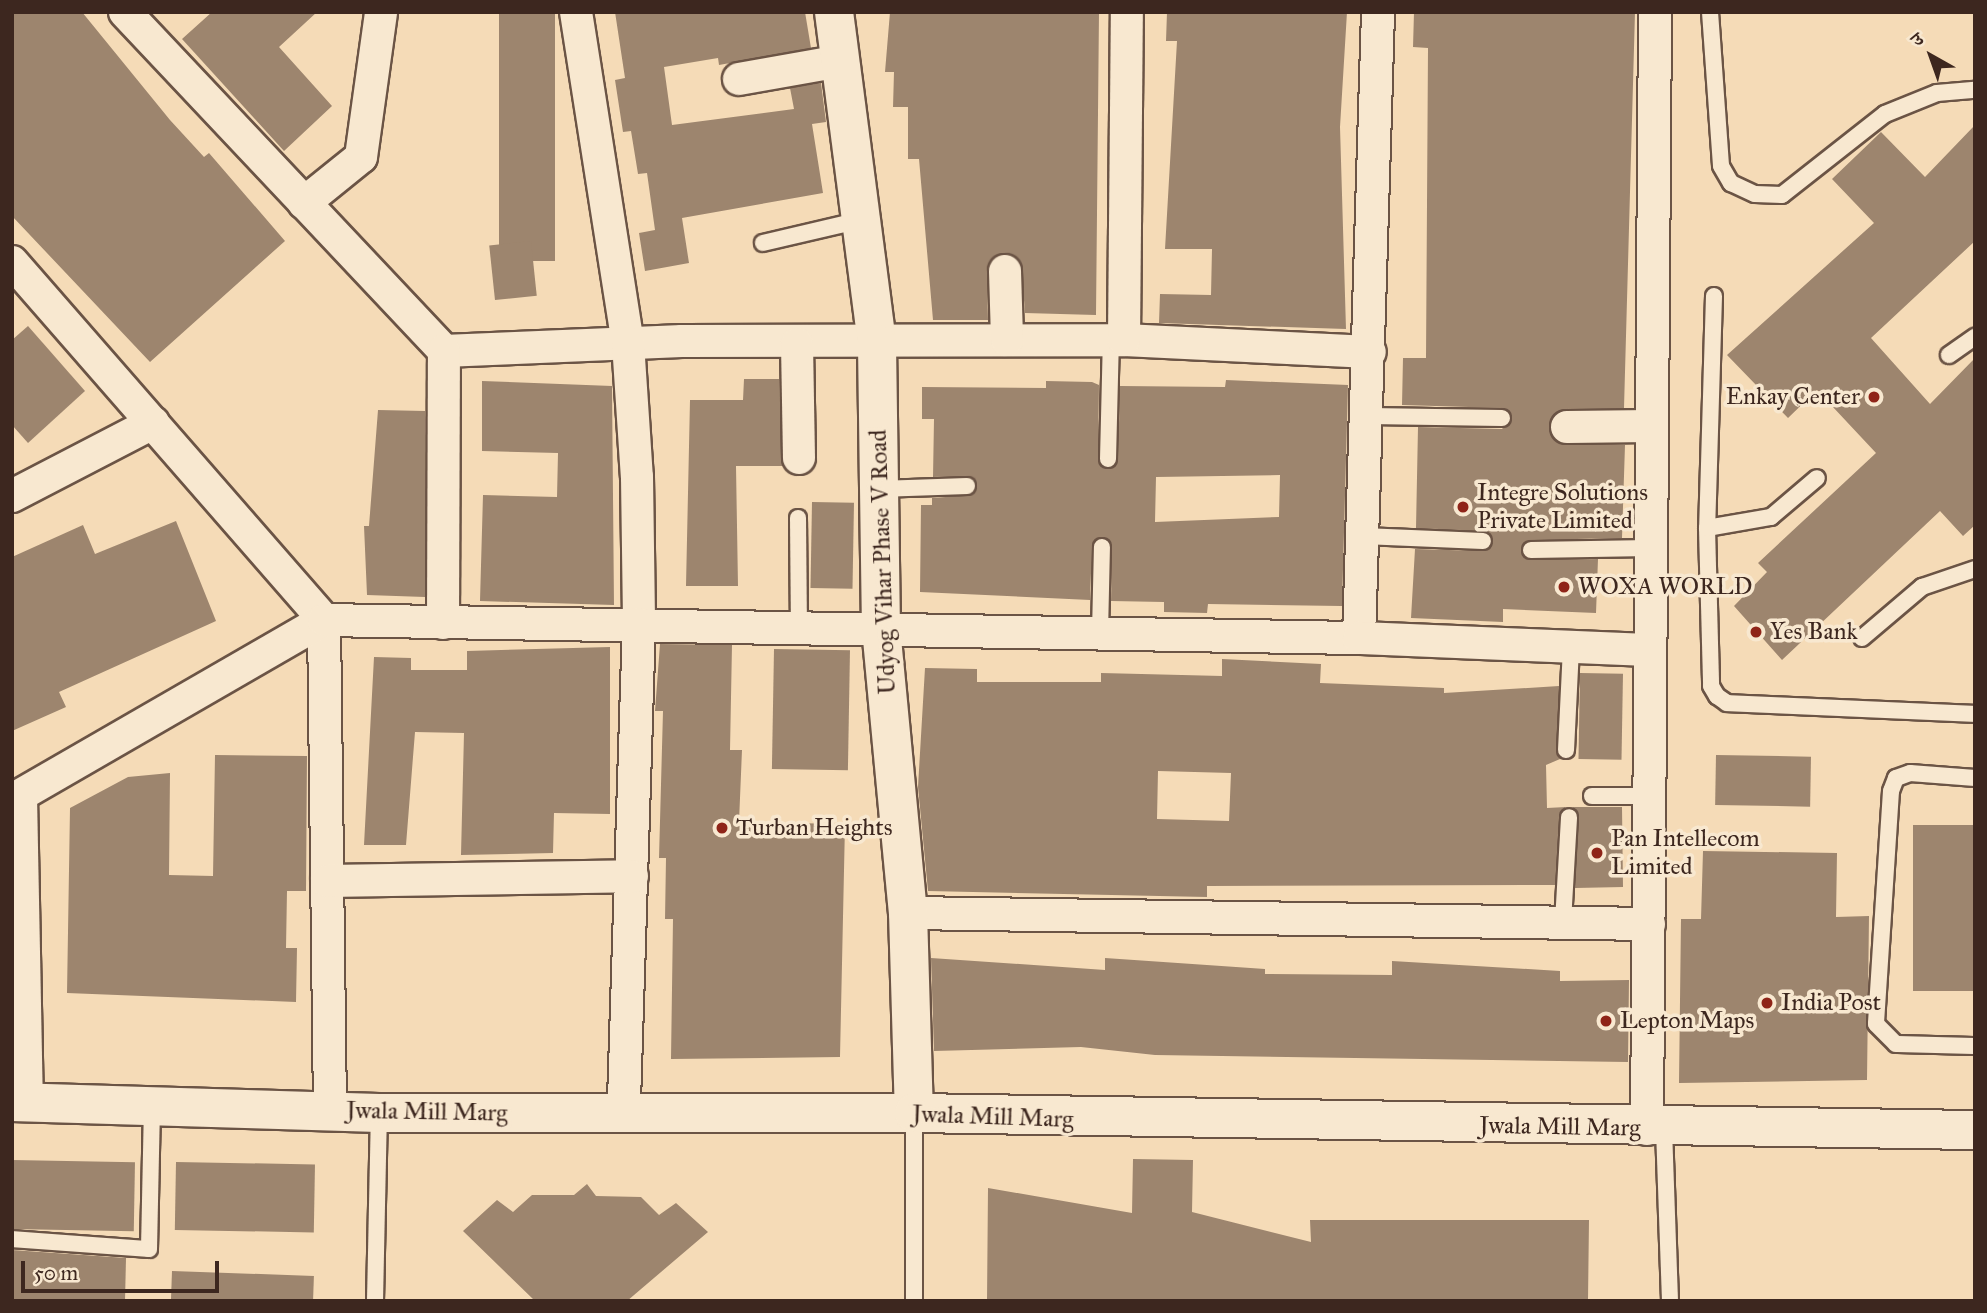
<!DOCTYPE html>
<meta charset="utf-8">
<style>
body{margin:0}
#map{position:relative;width:1987px;height:1313px;overflow:hidden;background:#f5dbb7;font-family:"IM FELL Great Primer","Noto Serif Devanagari",serif}
div>[style]{position:absolute}
.building>*{inset:0;background:#9d856e;transform-origin:0 0}
.roads{filter:drop-shadow(2px 0 #6b5445) drop-shadow(-2px 0 #6b5445) drop-shadow(0 2px #6b5445) drop-shadow(0 -2px #6b5445)}
.service>*{height:16px;margin:-8px;padding:0 8px;transform-origin:8px;border-radius:8px;background:#f8e8d0}
.minor>*{height:32px;margin:-16px;padding:0 16px;transform-origin:16px;border-radius:16px;background:#f8e8d0}
.tertiary>*{height:38px;margin:-19px;padding:0 19px;transform-origin:19px;border-radius:19px;background:#f8e8d0}
.dots>*{width:19px;height:19px;translate:-50% -50%;box-sizing:border-box;border:4px solid #f8e8d0;border-radius:50%}
span{translate:-50% -50%;white-space:nowrap;text-align:center;line-height:1.15;-webkit-text-stroke:7px #f8e8d0;paint-order:stroke}
.poi-label{font-size:24px;color:#3d271f}
.right{translate:-100% -50%;text-align:right}
.left{translate:0 -50%;text-align:left}
.street-label{font-size:24px;color:#3d271f}
.frame{position:absolute;inset:0;border:14px solid #3d271f;pointer-events:none}
.north{position:absolute;left:1896px;top:21px;width:70px;height:70px;-webkit-text-stroke:5px #f8e8d0;paint-order:stroke;rotate:320deg;font-size:19px;font-weight:700;line-height:28px;text-align:center;color:#3d271f}
.north::after{content:'';display:block;margin:auto;width:24px;height:32px;background:#3d271f;clip-path:polygon(50% 0,100% 100%,50% 72%,0 100%)}
.scale{position:absolute;left:21px;top:1261px;width:198px;height:32px;box-sizing:border-box;border:4px solid #3d271f;border-top:0;padding-left:9px;font-size:21px;line-height:24px;white-space:nowrap;color:#3d271f;-webkit-text-stroke:5px #f8e8d0;paint-order:stroke}
</style>
<div id="map">
<div class="building">
<i style="clip-path:polygon(12px 12px,82px 12px,170px 120px,204px 157px,209px 153px,285px 241px,150px 362px,12px 216px)"></i>
<i style="clip-path:polygon(212px 12px,317px 12px,279px 47px,332px 106px,284px 151px,182px 39px)"></i>
<i style="left:499px;top:12px;width:56px;height:249px"></i>
<i style="clip-path:polygon(615px 12px,805px 12px,811px 48px,719px 65px,718px 58px,664px 67px,672px 125px,794px 109px,790px 88px,821px 83px,826px 122px,812px 124px,823px 193px,682px 218px,689px 263px,645px 271px,639px 233px,655px 230px,647px 173px,638px 174px,631px 131px,623px 132px,615px 80px,625px 78px)"></i>
<i style="clip-path:polygon(890px 12px,1099px 12px,1096px 315px,1025px 313px,1021px 262px,1004px 253px,987px 271px,988px 320px,933px 320px,919px 159px,908px 159px,908px 107px,893px 107px,894px 72px,885px 72px)"></i>
<i style="clip-path:polygon(1167px 12px,1347px 12px,1340px 127px,1346px 329px,1159px 323px,1160px 294px,1211px 295px,1212px 249px,1165px 249px,1177px 41px,1166px 41px)"></i>
<i style="clip-path:polygon(1414px 12px,1635px 12px,1624px 408px,1566px 409px,1549px 427px,1552px 437px,1567px 445px,1625px 445px,1622px 538px,1531px 540px,1521px 550px,1530px 560px,1598px 559px,1596px 613px,1503px 609px,1503px 622px,1411px 618px,1415px 549px,1483px 551px,1493px 542px,1484px 531px,1416px 528px,1418px 427px,1502px 429px,1512px 417px,1502px 408px,1402px 405px,1403px 358px,1426px 358px,1428px 48px,1413px 47px)"></i>
<i style="clip-path:polygon(1975px 125px,1975px 241px,1871px 338px,1930px 404px,1975px 358px,1975px 525px,1963px 536px,1940px 511px,1782px 660px,1734px 606px,1767px 572px,1758px 563px,1876px 453px,1817px 390px,1788px 418px,1727px 355px,1874px 223px,1832px 179px,1881px 132px,1925px 177px)"></i>
<i style="left:531px;top:241px;width:55px;height:42px;rotate:84deg"></i>
<i style="clip-path:polygon(28px 326px,85px 391px,28px 443px,12px 425px,12px 340px)"></i>
<i style="clip-path:polygon(744px 379px,779px 379px,783px 466px,736px 466px,738px 586px,686px 586px,690px 400px,743px 400px)"></i>
<i style="clip-path:polygon(evenodd,1226px 380px,1348px 385px,1342px 606px,1208px 604px,1207px 613px,1164px 612px,1164px 602px,1111px 601px,1112px 547px,1103px 537px,1092px 546px,1090px 600px,920px 592px,921px 505px,932px 505px,932px 498px,972px 495px,977px 486px,967px 476px,933px 477px,934px 419px,922px 419px,922px 387px,1046px 388px,1046px 381px,1092px 382px,1099px 385px,1098px 459px,1108px 469px,1118px 459px,1120px 386px,1225px 387px,1226px 380px,1280px 475px,1279px 517px,1155px 522px,1156px 477px,1280px 475px)"></i>
<i style="clip-path:polygon(482px 381px,612px 386px,614px 605px,480px 601px,483px 495px,557px 497px,558px 453px,482px 451px)"></i>
<i style="clip-path:polygon(378px 410px,425px 411px,425px 597px,367px 595px,364px 526px,369px 526px)"></i>
<i style="left:812px;top:502px;width:42px;height:86px;rotate:1deg"></i>
<i style="clip-path:polygon(176px 521px,216px 621px,59px 692px,66px 707px,12px 731px,12px 557px,83px 525px,95px 554px)"></i>
<i style="clip-path:polygon(660px 644px,732px 645px,730px 750px,742px 750px,739px 822px,845px 824px,840px 1057px,671px 1059px,673px 919px,665px 919px,666px 858px,659px 858px,663px 711px,655px 711px)"></i>
<i style="clip-path:polygon(610px 647px,610px 814px,554px 813px,553px 853px,461px 855px,464px 733px,415px 732px,406px 845px,364px 845px,374px 657px,411px 658px,411px 670px,467px 670px,467px 651px)"></i>
<i style="left:774px;top:649px;width:76px;height:120px;rotate:1deg"></i>
<i style="clip-path:polygon(evenodd,1222px 659px,1321px 664px,1320px 683px,1444px 688px,1444px 693px,1559px 686px,1560px 759px,1546px 765px,1547px 808px,1566px 807px,1559px 816px,1555px 885px,1207px 886px,1207px 897px,928px 891px,918px 787px,925px 668px,977px 669px,977px 682px,1101px 682px,1101px 673px,1222px 676px,1222px 659px,1158px 771px,1231px 773px,1229px 821px,1157px 819px,1158px 771px)"></i>
<i style="left:1580px;top:673px;width:43px;height:86px;rotate:1deg"></i>
<i style="clip-path:polygon(215px 755px,307px 756px,306px 891px,287px 891px,286px 948px,297px 948px,296px 1002px,67px 993px,70px 808px,128px 777px,170px 773px,169px 875px,213px 876px)"></i>
<i style="left:1716px;top:755px;width:95px;height:50px;rotate:1deg"></i>
<i style="clip-path:polygon(1572px 807px,1622px 807px,1623px 887px,1575px 888px,1579px 818px)"></i>
<i style="left:1975px;top:825px;width:166px;height:62px;rotate:90deg"></i>
<i style="clip-path:polygon(1703px 851px,1837px 853px,1836px 917px,1869px 916px,1867px 1080px,1679px 1083px,1681px 919px,1701px 919px)"></i>
<i style="clip-path:polygon(931px 958px,1105px 970px,1105px 958px,1265px 969px,1265px 974px,1392px 975px,1392px 961px,1560px 971px,1560px 981px,1629px 980px,1628px 1062px,1155px 1055px,1081px 1047px,934px 1051px)"></i>
<i style="clip-path:polygon(1133px 1159px,1193px 1160px,1192px 1212px,1311px 1242px,1310px 1220px,1589px 1220px,1588px 1301px,987px 1301px,988px 1188px,1132px 1213px)"></i>
<i style="left:12px;top:1160px;width:123px;height:69px;rotate:1deg"></i>
<i style="left:176px;top:1162px;width:139px;height:68px;rotate:1deg"></i>
<i style="clip-path:polygon(587px 1184px,596px 1196px,641px 1197px,659px 1215px,676px 1203px,708px 1232px,627px 1301px,535px 1301px,463px 1231px,497px 1200px,513px 1212px,532px 1195px,574px 1195px)"></i>
<i style="clip-path:polygon(12px 1250px,126px 1258px,125px 1301px,12px 1301px)"></i>
<i style="left:172px;top:1271px;width:142px;height:30px;rotate:2deg"></i>
</div>
<div class="roads">
<div class="service">
<i style="left:1710px;top:12px;width:154px;rotate:85.9deg"></i>
<i style="left:1721px;top:166px;width:20px;rotate:60deg"></i>
<i style="left:1731px;top:183px;width:26px;rotate:25deg"></i>
<i style="left:1755px;top:194px;width:27px;rotate:2deg"></i>
<i style="left:1782px;top:195px;width:131px;rotate:-38.2deg"></i>
<i style="left:1885px;top:114px;width:56px;rotate:-22deg"></i>
<i style="left:1937px;top:93px;width:38px;rotate:-5deg"></i>
<i style="left:763px;top:243px;width:101px;rotate:-13.2deg"></i>
<i style="left:1714px;top:296px;width:232px;rotate:91.7deg"></i>
<i style="left:1707px;top:528px;width:158px;rotate:88.5deg"></i>
<i style="left:1711px;top:686px;width:12px;rotate:59deg"></i>
<i style="left:1717px;top:696px;width:12px;rotate:35deg"></i>
<i style="left:1727px;top:703px;width:248px;rotate:2.5deg"></i>
<i style="left:1949px;top:355px;width:32px;rotate:-35deg"></i>
<i style="left:1369px;top:416px;width:133px;rotate:0.9deg"></i>
<i style="left:1108px;top:459px;width:119px;rotate:-88.6deg"></i>
<i style="left:879px;top:489px;width:88px;rotate:-2deg"></i>
<i style="left:798px;top:518px;width:107px;rotate:89.5deg"></i>
<i style="left:1707px;top:528px;width:65px;rotate:-9.8deg"></i>
<i style="left:1771px;top:517px;width:60px;rotate:-40.3deg"></i>
<i style="left:1363px;top:536px;width:120px;rotate:2.4deg"></i>
<i style="left:1531px;top:550px;width:119px;rotate:-1deg"></i>
<i style="left:1100px;top:633px;width:86px;rotate:-88.7deg"></i>
<i style="left:1862px;top:638px;width:79px;rotate:-40.4deg"></i>
<i style="left:1922px;top:587px;width:56px;rotate:-18.8deg"></i>
<i style="left:1566px;top:750px;width:103px;rotate:-87.2deg"></i>
<i style="left:1975px;top:778px;width:65px;rotate:-175.6deg"></i>
<i style="left:1910px;top:773px;width:15px;rotate:160deg"></i>
<i style="left:1896px;top:778px;width:14px;rotate:111deg"></i>
<i style="left:1891px;top:791px;width:233px;rotate:93.7deg"></i>
<i style="left:1876px;top:1024px;width:28px;rotate:45deg"></i>
<i style="left:1896px;top:1044px;width:79px;rotate:1.5deg"></i>
<i style="left:1592px;top:796px;width:55px"></i>
<i style="left:1563px;top:922px;width:105px;rotate:-86.7deg"></i>
<i style="left:1664px;top:1129px;width:172px;rotate:88deg"></i>
<i style="left:12px;top:1239px;width:137px;rotate:4.2deg"></i>
<i style="left:149px;top:1249px;width:144px;rotate:-88.8deg"></i>
<i style="left:375px;top:1301px;width:188px;rotate:-88.8deg"></i>
<i style="left:914px;top:1301px;width:188px;rotate:-90deg"></i>
</div>
<div class="minor">
<i style="left:125px;top:12px;width:465px;rotate:46.7deg"></i>
<i style="left:444px;top:351px;width:238px;rotate:-2.4deg"></i>
<i style="left:682px;top:341px;width:442px;rotate:-0.1deg"></i>
<i style="left:1124px;top:340px;width:246px;rotate:2.8deg"></i>
<i style="left:576px;top:12px;width:335px;rotate:81.1deg"></i>
<i style="left:628px;top:343px;width:134px;rotate:86.2deg"></i>
<i style="left:637px;top:477px;width:147px;rotate:89.2deg"></i>
<i style="left:639px;top:624px;width:489px;rotate:91.8deg"></i>
<i style="left:739px;top:79px;width:103px;rotate:-10.1deg"></i>
<i style="left:304px;top:203px;width:73px;rotate:-38.9deg"></i>
<i style="left:361px;top:157px;width:146px;rotate:-82.1deg"></i>
<i style="left:12px;top:262px;width:475px;rotate:48.9deg"></i>
<i style="left:324px;top:620px;width:490px;rotate:89.3deg"></i>
<i style="left:1005px;top:271px;width:69px;rotate:88.3deg"></i>
<i style="left:1124px;top:340px;width:328px;rotate:-89.5deg"></i>
<i style="left:797px;top:344px;width:114px;rotate:89deg"></i>
<i style="left:1567px;top:427px;width:83px;rotate:-0.7deg"></i>
<i style="left:12px;top:496px;width:159px;rotate:-27.4deg"></i>
<i style="left:443px;top:623px;width:272px;rotate:-89.8deg"></i>
<i style="left:1359px;top:638px;width:626px;rotate:-88.26deg"></i>
<i style="left:21px;top:796px;width:306px;rotate:88.9deg"></i>
<i style="left:12px;top:800px;width:360px;rotate:-30deg"></i>
<i style="left:324px;top:620px;width:1035px;rotate:1deg"></i>
<i style="left:1359px;top:638px;width:291px;rotate:2.4deg"></i>
<i style="left:327px;top:881px;width:305px;rotate:-0.9deg"></i>
<i style="left:908px;top:913px;width:741px;rotate:0.85deg"></i>
<i style="left:1647px;top:1129px;width:1117px;rotate:-89.59deg"></i>
</div>
<div class="tertiary">
<i style="left:834px;top:12px;width:335px;rotate:82.6deg"></i>
<i style="left:877px;top:344px;width:284px;rotate:89.2deg"></i>
<i style="left:881px;top:628px;width:286px;rotate:84.6deg"></i>
<i style="left:908px;top:913px;width:200px;rotate:88.3deg"></i>
<i style="left:12px;top:1102px;width:367px;rotate:1.7deg"></i>
<i style="left:379px;top:1113px;width:535px"></i>
<i style="left:914px;top:1113px;width:1061px;rotate:0.92deg"></i>
</div>
</div>
<div class="dots">
<i style="left:1874px;top:397px;background:#8f2418"></i>
<i style="left:1463px;top:507px;background:#8f2418"></i>
<i style="left:1564px;top:587px;background:#8f2418"></i>
<i style="left:1756px;top:632px;background:#8f2418"></i>
<i style="left:722px;top:828px;background:#8f2418"></i>
<i style="left:1597px;top:853px;background:#8f2418"></i>
<i style="left:1767px;top:1003px;background:#8f2418"></i>
<i style="left:1606px;top:1021px;background:#8f2418"></i>
</div>
<div class="poi-label">
<span class="right" style="left:1860px;top:397px">Enkay Center</span>
<span class="left" style="left:1477px;top:507px">Integre Solutions<br>Private Limited</span>
<span class="left" style="left:1578px;top:587px">WOXA WORLD</span>
<span class="left" style="left:1770px;top:632px">Yes Bank</span>
<span class="left" style="left:736px;top:828px">Turban Heights</span>
<span class="left" style="left:1611px;top:853px">Pan Intellecom<br>Limited</span>
<span class="left" style="left:1781px;top:1003px">India Post</span>
<span class="left" style="left:1620px;top:1021px">Lepton Maps</span>
</div>
<div class="street-label">
<span style="left:883px;top:562px;rotate:-92deg">Udyog Vihar Phase V Road</span>
<span style="left:427px;top:1112px;rotate:1deg">Jwala Mill Marg</span>
<span style="left:993px;top:1117px;rotate:2deg">Jwala Mill Marg</span>
<span style="left:1560px;top:1127px;rotate:1deg">Jwala Mill Marg</span>
</div>
<div class="frame"></div>
<div class="north">उ</div>
<div class="scale">50 m</div>
</div>
